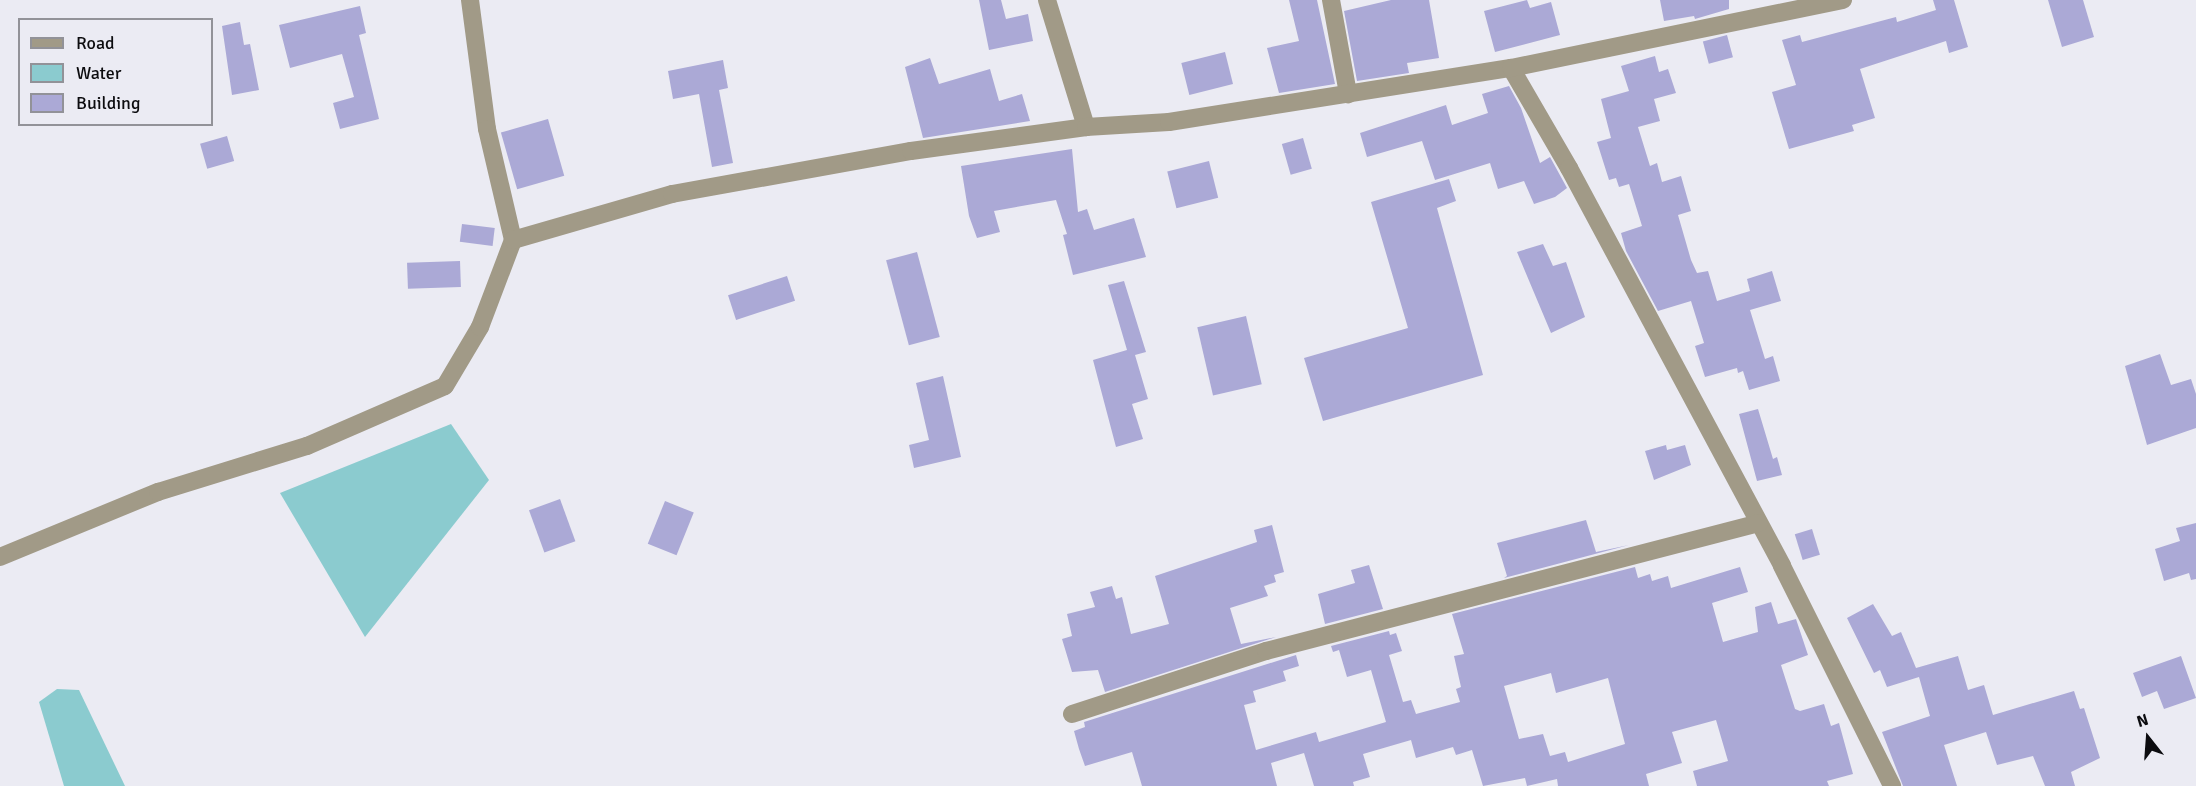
<!DOCTYPE html>
<style>
body{margin:0}
#map{position:relative;width:2196px;height:786px;overflow:hidden;background:#ebebf3;font-family:Signika,sans-serif}
div>[style]{position:absolute}
.water>*{inset:0;background:#8bcbcf}
.building>*{inset:0;background:#aba9d6;transform-origin:0 0}
.minor>*{height:18px;margin:-9px;padding:0 9px;transform-origin:9px;border-radius:9px;background:#a19a87}
span{translate:-50% -50%;white-space:nowrap;text-align:center;line-height:1.15;-webkit-text-stroke:4.5px #ebebf3;paint-order:stroke}
.legend{position:absolute;left:18px;top:18px;width:195px;height:108px;box-sizing:border-box;background:#ebebf3;border:2px solid #929298;margin:0;padding:8px 10px;list-style:none;font-size:18px;color:#0c0c0f}
.legend li{display:flex;align-items:center;gap:12px;height:30px}
.legend b{width:30px;border:2px solid #929298}
.north{position:absolute;left:2118px;top:708px;width:60px;height:60px;-webkit-text-stroke:4px #ebebf3;paint-order:stroke;rotate:343deg;font-size:16px;font-weight:700;line-height:24px;text-align:center;color:#0c0c0f}
.north::after{content:'';display:block;margin:auto;width:21px;height:27px;background:#0c0c0f;clip-path:polygon(50% 0,100% 100%,50% 72%,0 100%)}
</style>
<div id="map">
<div class="water">
<i style="clip-path:polygon(451px 424px,489px 480px,365px 637px,280px 493px)"></i>
<i style="clip-path:polygon(57px 689px,79px 690px,125px 786px,64px 786px,39px 702px)"></i>
</div>
<div class="building">
<i style="clip-path:polygon(979px 0,1001px 0,1006px 19px,1028px 14px,1033px 41px,989px 50px)"></i>
<i style="clip-path:polygon(1289px 0,1317px 0,1335px 84px,1279px 93px,1267px 48px,1299px 41px)"></i>
<i style="clip-path:polygon(1391px 0,1429px 0,1439px 58px,1407px 63px,1409px 73px,1357px 81px,1344px 11px)"></i>
<i style="clip-path:polygon(1527px 0,1530px 8px,1551px 2px,1560px 35px,1495px 52px,1484px 11px)"></i>
<i style="clip-path:polygon(1660px 0,1729px 0,1729px 9px,1695px 19px,1694px 16px,1664px 21px)"></i>
<i style="clip-path:polygon(1933px 0,1954px 0,1968px 47px,1949px 53px,1946px 41px,1860px 69px,1875px 118px,1852px 125px,1854px 131px,1789px 149px,1772px 92px,1796px 85px,1782px 40px,1800px 35px,1802px 42px,1896px 17px,1897px 22px,1936px 10px)"></i>
<i style="clip-path:polygon(2048px 0,2083px 0,2094px 37px,2062px 47px)"></i>
<i style="clip-path:polygon(360px 6px,366px 33px,359px 35px,379px 119px,340px 129px,333px 103px,354px 97px,342px 54px,290px 68px,279px 25px)"></i>
<i style="clip-path:polygon(240px 22px,244px 45px,250px 44px,259px 90px,232px 95px,222px 26px)"></i>
<i style="left:1727px;top:35px;width:23px;height:25px;rotate:75deg"></i>
<i style="left:1225px;top:52px;width:33px;height:45px;rotate:76deg"></i>
<i style="clip-path:polygon(1655px 56px,1659px 72px,1668px 69px,1676px 93px,1654px 99px,1660px 121px,1638px 127px,1650px 166px,1657px 163px,1662px 182px,1681px 176px,1691px 211px,1678px 215px,1691px 260px,1697px 273px,1708px 271px,1717px 301px,1750px 291px,1747px 279px,1772px 271px,1781px 301px,1750px 310px,1765px 359px,1773px 356px,1780px 381px,1749px 390px,1743px 371px,1738px 373px,1737px 368px,1705px 377px,1695px 346px,1704px 343px,1691px 301px,1658px 311px,1626px 251px,1621px 233px,1642px 226px,1629px 184px,1619px 187px,1616px 178px,1609px 180px,1597px 142px,1611px 138px,1601px 99px,1629px 91px,1621px 66px)"></i>
<i style="clip-path:polygon(930px 58px,939px 84px,990px 69px,999px 101px,1022px 94px,1030px 121px,923px 138px,905px 67px)"></i>
<i style="clip-path:polygon(723px 60px,728px 88px,719px 90px,733px 163px,712px 167px,699px 94px,673px 99px,668px 71px)"></i>
<i style="clip-path:polygon(1509px 86px,1521px 108px,1540px 163px,1550px 157px,1567px 188px,1555px 197px,1534px 204px,1524px 181px,1498px 189px,1490px 163px,1435px 180px,1422px 141px,1367px 157px,1360px 133px,1446px 105px,1452px 125px,1488px 113px,1482px 94px)"></i>
<i style="left:548px;top:119px;width:59px;height:49px;rotate:74deg"></i>
<i style="left:227px;top:136px;width:26px;height:28px;rotate:74deg"></i>
<i style="left:1303px;top:138px;width:32px;height:22px;rotate:74deg"></i>
<i style="clip-path:polygon(1072px 149px,1078px 212px,1087px 209px,1094px 230px,1134px 218px,1146px 257px,1073px 275px,1063px 235px,1067px 234px,1056px 200px,994px 211px,1000px 232px,977px 238px,969px 216px,961px 166px)"></i>
<i style="left:1209px;top:161px;width:38px;height:43px;rotate:76deg"></i>
<i style="clip-path:polygon(1449px 179px,1456px 201px,1437px 208px,1483px 375px,1323px 421px,1304px 358px,1408px 328px,1371px 202px)"></i>
<i style="left:462px;top:224px;width:33px;height:18px;rotate:7deg"></i>
<i style="clip-path:polygon(1543px 244px,1553px 266px,1566px 262px,1585px 317px,1551px 333px,1517px 252px)"></i>
<i style="left:917px;top:252px;width:88px;height:32px;rotate:75deg"></i>
<i style="left:460px;top:261px;width:26px;height:53px;rotate:88deg"></i>
<i style="left:787px;top:276px;width:26px;height:62px;rotate:72deg"></i>
<i style="clip-path:polygon(1124px 281px,1146px 352px,1135px 355px,1148px 399px,1132px 404px,1143px 439px,1116px 447px,1093px 360px,1127px 350px,1108px 285px)"></i>
<i style="left:1246px;top:316px;width:70px;height:50px;rotate:77deg"></i>
<i style="clip-path:polygon(2160px 354px,2171px 385px,2191px 379px,2196px 394px,2196px 428px,2147px 445px,2125px 366px)"></i>
<i style="clip-path:polygon(943px 376px,961px 457px,914px 468px,909px 445px,929px 440px,916px 383px)"></i>
<i style="clip-path:polygon(1758px 409px,1773px 459px,1777px 457px,1782px 475px,1757px 481px,1739px 414px)"></i>
<i style="clip-path:polygon(1666px 445px,1667px 450px,1685px 445px,1691px 465px,1654px 480px,1645px 451px)"></i>
<i style="left:560px;top:499px;width:45px;height:33px;rotate:70deg"></i>
<i style="left:665px;top:501px;width:31px;height:46px;rotate:22deg"></i>
<i style="clip-path:polygon(1586px 520px,1596px 552px,1629px 545px,1504px 578px,1507px 576px,1497px 543px)"></i>
<i style="clip-path:polygon(2196px 523px,2196px 579px,2191px 580px,2189px 573px,2164px 581px,2155px 549px,2180px 541px,2176px 528px)"></i>
<i style="clip-path:polygon(1272px 525px,1284px 572px,1274px 575px,1276px 582px,1264px 586px,1268px 596px,1230px 608px,1241px 644px,1276px 637px,1105px 692px,1098px 670px,1072px 672px,1062px 639px,1072px 636px,1067px 614px,1095px 607px,1090px 592px,1112px 586px,1116px 599px,1122px 597px,1131px 634px,1169px 624px,1155px 576px,1257px 542px,1254px 530px)"></i>
<i style="left:1812px;top:529px;width:27px;height:18px;rotate:73deg"></i>
<i style="clip-path:polygon(1369px 565px,1383px 609px,1325px 624px,1318px 594px,1355px 583px,1351px 570px)"></i>
<i style="clip-path:polygon(evenodd,1635px 567px,1638px 578px,1650px 574px,1652px 581px,1668px 576px,1671px 588px,1740px 567px,1748px 592px,1712px 603px,1723px 642px,1758px 632px,1755px 607px,1771px 602px,1778px 624px,1796px 619px,1808px 655px,1781px 665px,1795px 709px,1800px 711px,1824px 704px,1831px 726px,1839px 723px,1853px 774px,1827px 781px,1829px 786px,1697px 786px,1693px 771px,1728px 761px,1716px 720px,1672px 732px,1682px 763px,1646px 774px,1649px 786px,1558px 786px,1557px 779px,1527px 786px,1525px 778px,1483px 786px,1472px 750px,1456px 755px,1453px 747px,1416px 758px,1411px 740px,1363px 754px,1370px 777px,1353px 782px,1354px 786px,1314px 786px,1304px 753px,1271px 763px,1277px 786px,1142px 786px,1132px 752px,1085px 766px,1079px 749px,1074px 731px,1085px 727px,1084px 722px,1296px 655px,1299px 666px,1283px 671px,1286px 681px,1253px 691px,1256px 702px,1244px 705px,1256px 750px,1316px 732px,1319px 742px,1386px 722px,1371px 670px,1347px 677px,1339px 650px,1333px 652px,1331px 646px,1389px 631px,1390px 635px,1396px 633px,1402px 651px,1389px 655px,1403px 702px,1411px 700px,1416px 714px,1460px 702px,1456px 689px,1461px 687px,1454px 656px,1464px 654px,1452px 614px,1635px 567px,1551px 673px,1556px 693px,1608px 678px,1625px 744px,1568px 762px,1565px 752px,1550px 756px,1543px 734px,1519px 739px,1504px 686px,1551px 673px)"></i>
<i style="clip-path:polygon(1873px 604px,1892px 636px,1901px 632px,1916px 668px,1958px 656px,1968px 690px,1984px 685px,1993px 715px,2074px 691px,2080px 709px,2084px 708px,2100px 758px,2071px 772px,2075px 786px,2045px 786px,2033px 756px,1997px 765px,1986px 732px,1944px 745px,1957px 786px,1903px 786px,1882px 732px,1930px 716px,1919px 677px,1887px 687px,1880px 670px,1874px 673px,1847px 618px)"></i>
<i style="clip-path:polygon(2181px 656px,2196px 698px,2164px 709px,2157px 691px,2142px 697px,2133px 673px)"></i>
</div>
<div class="minor">
<i style="left:470px;top:0;width:130px;rotate:82.5deg"></i>
<i style="left:487px;top:129px;width:114px;rotate:76.8deg"></i>
<i style="left:1047px;top:0;width:133px;rotate:72.9deg"></i>
<i style="left:1331px;top:0;width:96px;rotate:79.7deg"></i>
<i style="left:1511px;top:68px;width:116px;rotate:59.9deg"></i>
<i style="left:1569px;top:168px;width:451px;rotate:61.8deg"></i>
<i style="left:1782px;top:566px;width:246px;rotate:63.4deg"></i>
<i style="left:0;top:557px;width:171px;rotate:-22.4deg"></i>
<i style="left:158px;top:492px;width:156px;rotate:-17.2deg"></i>
<i style="left:307px;top:446px;width:150px;rotate:-23.5deg"></i>
<i style="left:445px;top:386px;width:69px;rotate:-59.3deg"></i>
<i style="left:480px;top:327px;width:93px;rotate:-69.2deg"></i>
<i style="left:513px;top:240px;width:166px;rotate:-16.1deg"></i>
<i style="left:672px;top:194px;width:243px;rotate:-10.2deg"></i>
<i style="left:911px;top:151px;width:177px;rotate:-7.8deg"></i>
<i style="left:1086px;top:127px;width:83px;rotate:-3.4deg"></i>
<i style="left:1169px;top:122px;width:346px;rotate:-9deg"></i>
<i style="left:1511px;top:68px;width:339px;rotate:-11.6deg"></i>
<i style="left:1072px;top:714px;width:204px;rotate:-18deg"></i>
<i style="left:1266px;top:651px;width:509px;rotate:-14.55deg"></i>
</div>
<ul class="legend">
<li><b style="height:8px;background:#a19a87"></b>Road</li>
<li><b style="height:16px;background:#8bcbcf"></b>Water</li>
<li><b style="height:16px;background:#aba9d6"></b>Building</li>
</ul>
<div class="north">N</div>
</div>
